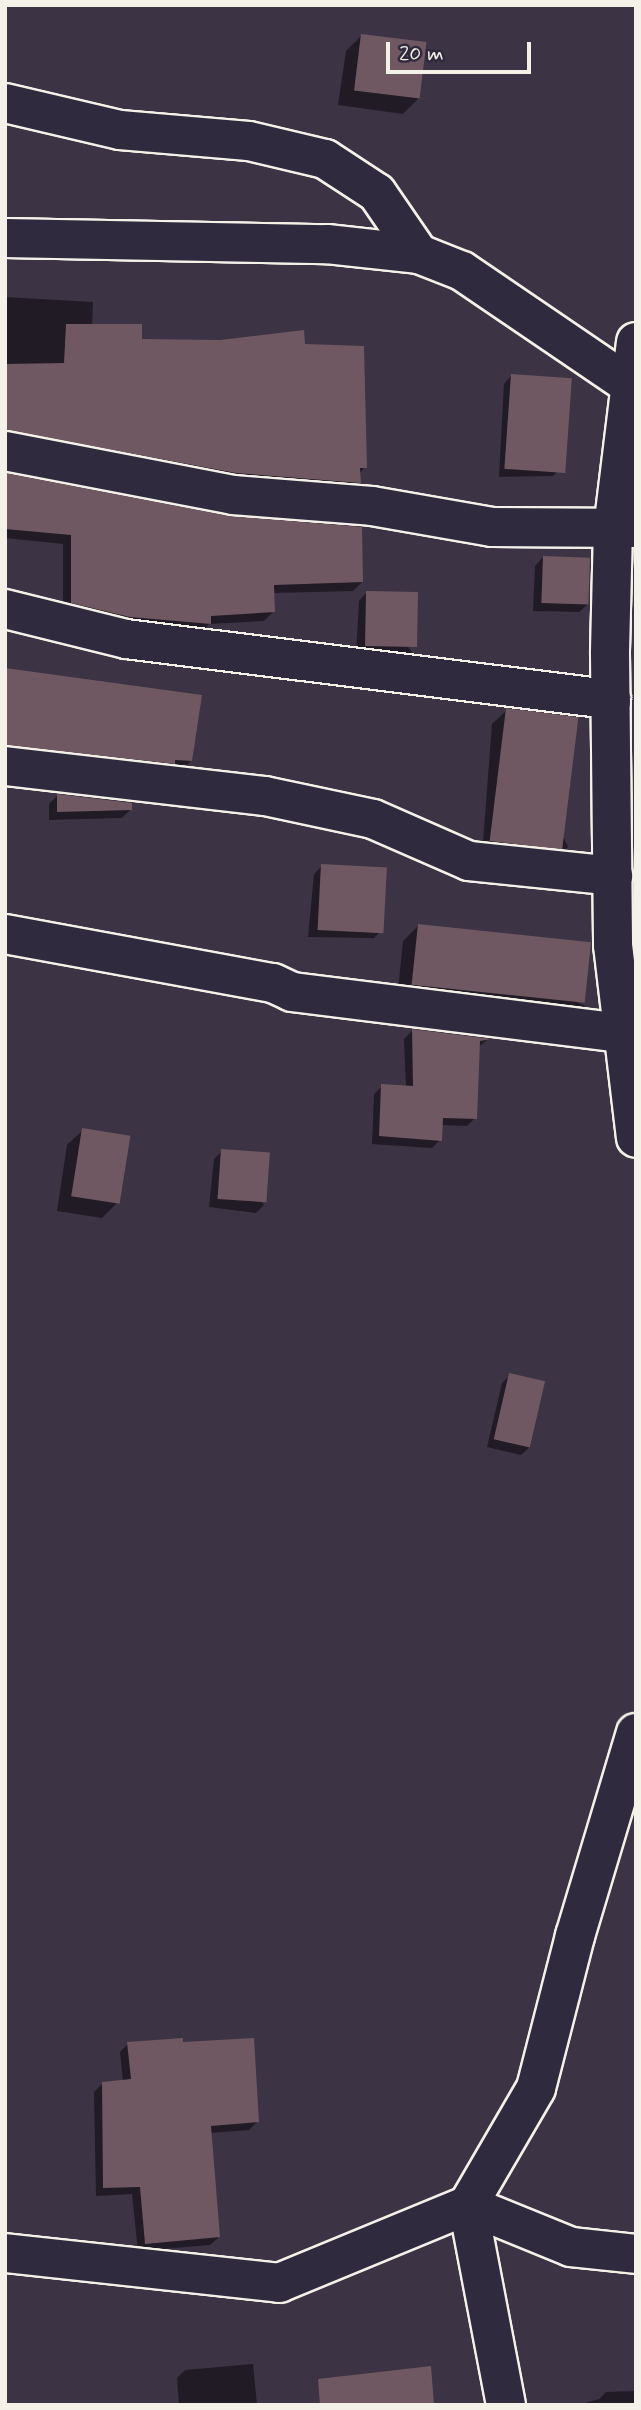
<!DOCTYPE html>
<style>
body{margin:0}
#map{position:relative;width:641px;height:2410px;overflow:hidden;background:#3c3344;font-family:Mynerve,sans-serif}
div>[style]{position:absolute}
.shadow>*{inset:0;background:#0007}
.building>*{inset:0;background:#6f5862;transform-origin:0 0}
.roads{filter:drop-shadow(2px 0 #f4f1e8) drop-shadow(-2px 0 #f4f1e8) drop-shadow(0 2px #f4f1e8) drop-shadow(0 -2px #f4f1e8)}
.street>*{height:38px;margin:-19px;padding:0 19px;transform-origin:19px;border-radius:19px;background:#2f2a3d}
span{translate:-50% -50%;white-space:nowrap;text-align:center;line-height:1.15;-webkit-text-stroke:5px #2f2a3d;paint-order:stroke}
.frame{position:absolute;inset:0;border:7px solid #f4f1e8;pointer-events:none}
.scale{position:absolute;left:386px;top:42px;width:145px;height:32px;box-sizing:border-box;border:4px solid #f4f1e8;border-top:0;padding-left:9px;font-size:21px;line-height:24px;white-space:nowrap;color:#f4f1e8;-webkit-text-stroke:5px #2f2a3d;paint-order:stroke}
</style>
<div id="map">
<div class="shadow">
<i style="clip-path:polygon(361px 36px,419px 98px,403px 114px,338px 105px,346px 51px)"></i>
<i style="clip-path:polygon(5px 297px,93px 302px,92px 326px,141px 340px,304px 346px,365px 467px,359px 474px,359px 482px,350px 491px,226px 482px,5px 439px)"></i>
<i style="clip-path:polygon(512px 375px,561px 468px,553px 476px,499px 477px,504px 384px)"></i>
<i style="clip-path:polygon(5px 475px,362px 582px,353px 591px,272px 593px,273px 612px,264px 621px,209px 624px,201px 633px,63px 612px,63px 544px,5px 538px)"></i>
<i style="clip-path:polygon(543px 557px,588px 604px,579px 612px,533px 611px,535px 566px)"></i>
<i style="clip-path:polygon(367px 592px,412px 652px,404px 660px,356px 654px,359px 601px)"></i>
<i style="clip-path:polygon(5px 670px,191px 761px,183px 769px,5px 754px)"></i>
<i style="clip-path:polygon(507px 710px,568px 847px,554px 861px,482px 855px,492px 724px)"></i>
<i style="clip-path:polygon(57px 796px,130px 810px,122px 818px,49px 820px,49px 804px)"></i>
<i style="clip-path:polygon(322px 866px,382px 930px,374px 938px,308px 937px,314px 874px)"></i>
<i style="clip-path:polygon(418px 926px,585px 1006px,569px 1021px,397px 1000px,403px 941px)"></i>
<i style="clip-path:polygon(412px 1031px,487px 1040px,478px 1047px,475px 1118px,467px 1126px,441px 1125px,440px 1140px,432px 1148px,372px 1144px,374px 1094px,382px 1086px,406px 1087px,404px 1039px)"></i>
<i style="clip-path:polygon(83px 1130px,117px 1203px,102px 1218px,57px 1211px,67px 1145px)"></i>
<i style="clip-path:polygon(222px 1151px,264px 1205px,256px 1213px,209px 1207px,214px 1159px)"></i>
<i style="clip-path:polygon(510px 1375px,530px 1447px,521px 1455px,487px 1447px,502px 1383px)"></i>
<i style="clip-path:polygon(128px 2044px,258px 2121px,249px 2130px,210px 2133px,219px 2237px,210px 2245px,138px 2251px,132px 2194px,96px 2196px,94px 2092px,102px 2084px,123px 2082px,120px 2052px)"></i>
<i style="clip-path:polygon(253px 2364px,257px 2405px,179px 2405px,177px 2378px,185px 2370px)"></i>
<i style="clip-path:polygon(636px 2391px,636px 2405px,578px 2405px,599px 2399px,606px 2392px)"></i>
</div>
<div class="building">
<i style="left:361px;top:34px;width:66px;height:57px;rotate:7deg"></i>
<i style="clip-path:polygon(66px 324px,142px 324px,142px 339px,220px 340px,304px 330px,305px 344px,364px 346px,367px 468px,360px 468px,361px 483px,236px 473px,5px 430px,5px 364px,64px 363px)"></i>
<i style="left:511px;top:374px;width:61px;height:95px;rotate:4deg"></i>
<i style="clip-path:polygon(5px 473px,229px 516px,362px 527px,363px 582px,274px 585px,275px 612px,211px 616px,211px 624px,130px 617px,71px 603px,71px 535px,5px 529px)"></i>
<i style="left:543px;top:556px;width:47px;height:47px;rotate:2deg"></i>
<i style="left:366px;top:591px;width:52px;height:55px;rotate:1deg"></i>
<i style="clip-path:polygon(5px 668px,202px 695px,192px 761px,175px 760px,175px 764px,5px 745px)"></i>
<i style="left:506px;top:708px;width:73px;height:134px;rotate:7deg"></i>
<i style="clip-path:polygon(57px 794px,132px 803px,132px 810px,57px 812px)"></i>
<i style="left:321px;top:864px;width:66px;height:66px;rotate:3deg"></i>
<i style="left:418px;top:924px;width:174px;height:61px;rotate:6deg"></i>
<i style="clip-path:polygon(412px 1029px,491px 1039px,480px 1041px,477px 1119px,443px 1118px,442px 1141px,379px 1136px,381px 1084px,413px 1086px)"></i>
<i style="left:82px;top:1128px;width:49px;height:69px;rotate:9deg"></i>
<i style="left:221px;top:1149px;width:49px;height:50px;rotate:4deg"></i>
<i style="left:509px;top:1373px;width:37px;height:68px;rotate:13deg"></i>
<i style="clip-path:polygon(183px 2038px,183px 2042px,254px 2038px,259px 2122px,211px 2126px,220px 2237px,145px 2244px,140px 2187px,103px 2188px,102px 2082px,131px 2079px,127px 2042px)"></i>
<i style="clip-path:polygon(431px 2366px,434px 2405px,320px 2405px,318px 2379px)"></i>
</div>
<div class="roads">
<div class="street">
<i style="left:5px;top:103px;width:118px;rotate:13.2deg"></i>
<i style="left:120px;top:130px;width:129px;rotate:4.9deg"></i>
<i style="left:249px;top:141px;width:78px;rotate:13.3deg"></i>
<i style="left:325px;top:159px;width:62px;rotate:33.2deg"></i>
<i style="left:377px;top:193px;width:74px;rotate:55.5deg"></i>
<i style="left:5px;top:238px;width:322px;rotate:1.1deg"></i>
<i style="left:327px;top:244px;width:93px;rotate:6.2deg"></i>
<i style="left:419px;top:254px;width:46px;rotate:21.6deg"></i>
<i style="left:462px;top:271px;width:201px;rotate:34.2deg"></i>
<i style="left:636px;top:342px;width:187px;rotate:97deg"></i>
<i style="left:613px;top:528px;width:126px;rotate:91.4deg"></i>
<i style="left:610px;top:654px;width:291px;rotate:89.4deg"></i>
<i style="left:613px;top:945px;width:194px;rotate:83.2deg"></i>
<i style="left:5px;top:451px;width:232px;rotate:10.9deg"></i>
<i style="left:233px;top:495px;width:139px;rotate:4.5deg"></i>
<i style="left:372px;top:506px;width:122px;rotate:9.9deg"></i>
<i style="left:492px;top:527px;width:144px;rotate:0.4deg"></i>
<i style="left:5px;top:609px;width:125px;rotate:13.9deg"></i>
<i style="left:126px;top:639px;width:489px;rotate:7.1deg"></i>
<i style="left:5px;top:766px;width:262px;rotate:6.6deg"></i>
<i style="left:265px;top:796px;width:110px;rotate:12deg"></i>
<i style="left:373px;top:819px;width:105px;rotate:23.6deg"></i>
<i style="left:469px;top:861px;width:145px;rotate:5.9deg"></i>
<i style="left:5px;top:934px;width:272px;rotate:10.4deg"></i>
<i style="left:273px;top:983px;width:21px;rotate:25deg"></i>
<i style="left:292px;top:992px;width:332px;rotate:7.1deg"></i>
<i style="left:5px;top:2253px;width:276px;rotate:6.2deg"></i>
<i style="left:279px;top:2283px;width:204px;rotate:-22.4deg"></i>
<i style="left:468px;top:2205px;width:111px;rotate:22.2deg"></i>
<i style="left:571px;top:2247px;width:65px;rotate:6.1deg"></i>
<i style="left:506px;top:2405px;width:204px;rotate:-100.8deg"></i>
<i style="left:468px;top:2205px;width:135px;rotate:-59.8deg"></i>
<i style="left:536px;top:2088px;width:157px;rotate:-75.6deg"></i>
<i style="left:575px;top:1936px;width:212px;rotate:-73.3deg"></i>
</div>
</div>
<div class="frame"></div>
<div class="scale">20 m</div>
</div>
